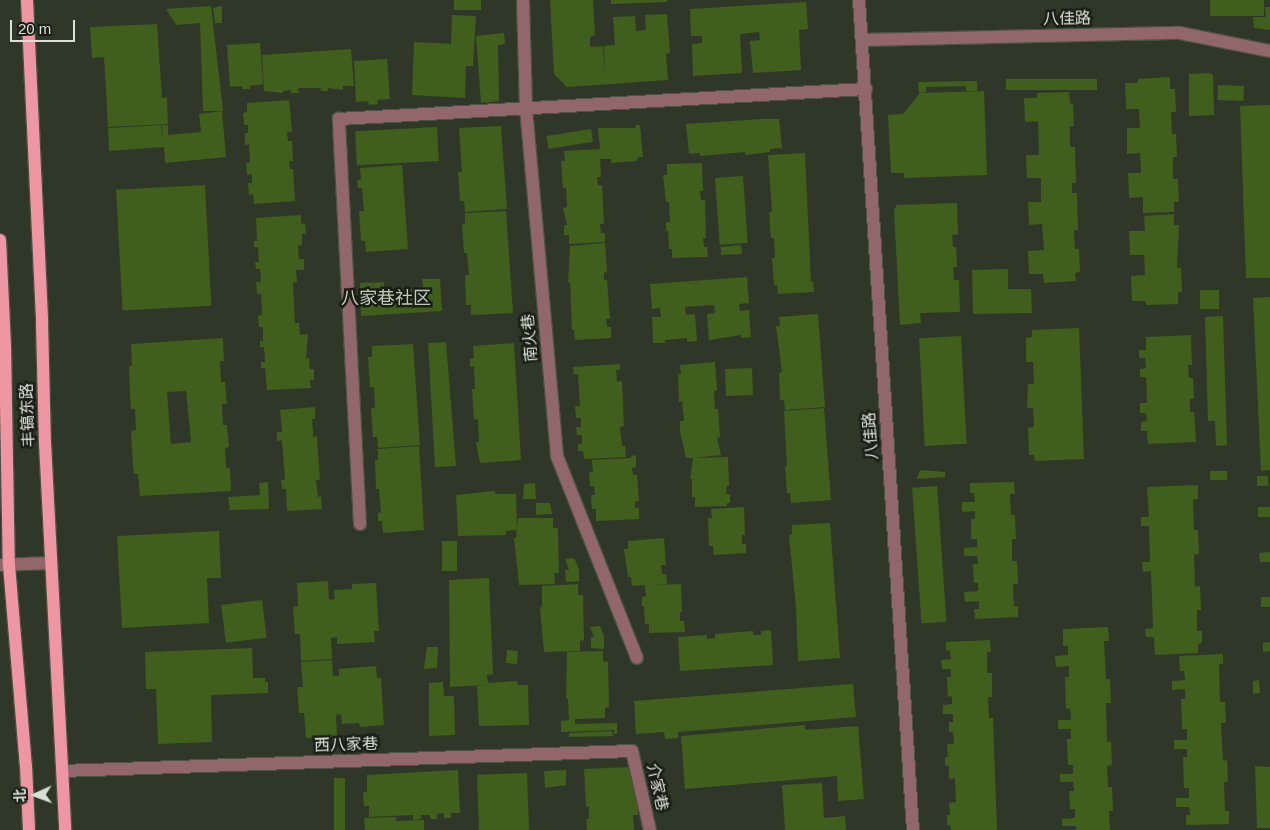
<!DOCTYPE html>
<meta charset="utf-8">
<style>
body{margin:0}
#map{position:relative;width:1270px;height:830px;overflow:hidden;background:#2f3828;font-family:Helvetica,"Noto Sans SC",sans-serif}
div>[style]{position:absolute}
.building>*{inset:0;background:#405e1c;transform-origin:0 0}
.roads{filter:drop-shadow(1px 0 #4b5344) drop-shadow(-1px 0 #4b5344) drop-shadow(0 1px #4b5344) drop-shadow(0 -1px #4b5344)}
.minor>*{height:12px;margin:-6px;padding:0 6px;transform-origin:6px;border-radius:6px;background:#92676c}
.major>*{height:12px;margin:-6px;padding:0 6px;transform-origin:6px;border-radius:6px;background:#ee96a3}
span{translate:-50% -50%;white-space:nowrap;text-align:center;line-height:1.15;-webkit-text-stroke:5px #1a1e16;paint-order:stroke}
.street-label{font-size:16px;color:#dbe0d6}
.neighbourhood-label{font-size:18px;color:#c0cab7}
.north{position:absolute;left:10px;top:770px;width:50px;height:50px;-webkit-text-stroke:4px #1a1e16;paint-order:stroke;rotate:268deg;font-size:14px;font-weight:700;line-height:20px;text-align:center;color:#dbe0d6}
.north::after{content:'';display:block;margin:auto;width:18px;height:22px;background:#dbe0d6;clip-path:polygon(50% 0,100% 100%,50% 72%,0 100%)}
.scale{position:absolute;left:10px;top:20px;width:65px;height:22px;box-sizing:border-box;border:2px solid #dbe0d6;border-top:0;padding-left:6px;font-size:15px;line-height:18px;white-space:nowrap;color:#dbe0d6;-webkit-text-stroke:4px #1a1e16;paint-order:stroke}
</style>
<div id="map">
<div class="building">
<i style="left:454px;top:0;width:27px;height:10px"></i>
<i style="clip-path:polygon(550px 0,593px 0,595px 35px,590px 37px,590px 47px,603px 46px,605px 75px,604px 46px,615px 45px,613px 17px,635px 16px,636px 31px,646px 30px,645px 15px,667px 14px,670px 53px,666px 54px,668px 80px,567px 87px,554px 74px)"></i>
<i style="clip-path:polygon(611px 0,667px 0,667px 2px,611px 4px)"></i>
<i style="left:1210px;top:0;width:54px;height:16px"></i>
<i style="clip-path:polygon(806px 2px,808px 29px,799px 30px,801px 70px,753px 73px,750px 41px,760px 40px,759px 32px,740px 34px,742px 73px,693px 76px,692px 44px,702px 43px,702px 36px,691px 36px,690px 9px)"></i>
<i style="clip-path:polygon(211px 6px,223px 111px,203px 111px,200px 23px,176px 25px,166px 9px)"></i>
<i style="clip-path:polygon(222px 6px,222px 23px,215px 23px,213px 8px)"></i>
<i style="clip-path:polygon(1265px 7px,1270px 7px,1270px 30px,1254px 28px,1253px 17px,1266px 17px)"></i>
<i style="clip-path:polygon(452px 15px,476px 16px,473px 66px,466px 66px,465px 98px,412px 95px,414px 42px,451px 44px)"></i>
<i style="clip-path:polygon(157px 24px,162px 98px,167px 97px,168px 124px,108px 127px,104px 57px,92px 58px,90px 27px)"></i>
<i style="clip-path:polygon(504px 33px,505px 44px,498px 45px,499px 101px,481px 103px,476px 36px)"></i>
<i style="clip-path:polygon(260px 43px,263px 84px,250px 86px,250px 89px,242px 89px,242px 86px,230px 87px,227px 45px)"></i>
<i style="clip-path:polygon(351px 49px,354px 86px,343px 86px,343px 90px,328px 88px,328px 91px,321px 91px,320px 88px,298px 88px,299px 93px,291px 93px,291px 90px,283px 91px,283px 93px,264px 91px,262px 55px)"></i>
<i style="clip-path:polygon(387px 59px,390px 99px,377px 100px,378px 104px,369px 105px,368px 101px,356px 102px,354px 61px)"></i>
<i style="clip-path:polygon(1209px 73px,1213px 75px,1214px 115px,1189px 116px,1189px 74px)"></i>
<i style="clip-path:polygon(1170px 77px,1170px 89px,1175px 89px,1176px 112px,1171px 112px,1172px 134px,1176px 134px,1177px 157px,1173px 157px,1173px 179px,1178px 179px,1179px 202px,1174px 202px,1174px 212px,1143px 213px,1143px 197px,1129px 198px,1128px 173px,1141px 173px,1140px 153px,1127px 154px,1127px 128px,1140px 128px,1139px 109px,1126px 109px,1125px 83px,1138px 83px,1138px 79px)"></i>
<i style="left:1097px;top:79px;width:11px;height:91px;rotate:90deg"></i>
<i style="clip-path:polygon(977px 81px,977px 91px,966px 91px,966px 86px,926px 87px,926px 92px,919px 93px,918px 82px)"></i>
<i style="left:1218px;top:85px;width:26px;height:15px;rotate:2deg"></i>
<i style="clip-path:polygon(984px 91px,987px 175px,904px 178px,904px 173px,891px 173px,888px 115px,903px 114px,920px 93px)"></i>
<i style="clip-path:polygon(1069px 92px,1070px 104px,1073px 103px,1074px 126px,1070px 126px,1070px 147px,1075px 147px,1076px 183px,1072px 183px,1072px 193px,1077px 193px,1078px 230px,1074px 230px,1075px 249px,1079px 249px,1080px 272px,1075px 273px,1076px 281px,1044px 283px,1043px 274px,1029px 274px,1028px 251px,1044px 250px,1042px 224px,1029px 225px,1028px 202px,1041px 202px,1041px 178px,1027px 178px,1026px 155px,1039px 155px,1038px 121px,1025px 122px,1024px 98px,1037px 98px,1037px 93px)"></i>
<i style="clip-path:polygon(289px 100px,292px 132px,287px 132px,288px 141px,292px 141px,293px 161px,289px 161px,290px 169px,293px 169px,295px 201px,254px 204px,253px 194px,249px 195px,248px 183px,252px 183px,252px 174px,247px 175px,246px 163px,250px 163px,249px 144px,245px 145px,245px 133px,248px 133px,248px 125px,244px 125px,243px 113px,247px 112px,247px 103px)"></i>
<i style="clip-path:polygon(1270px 105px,1270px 278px,1246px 278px,1240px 106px)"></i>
<i style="clip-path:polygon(222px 111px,226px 157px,165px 163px,164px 147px,109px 151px,108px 128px,161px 125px,163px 140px,162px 125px,168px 125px,168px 135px,201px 132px,199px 114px)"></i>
<i style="clip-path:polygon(761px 119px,779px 119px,782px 148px,770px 149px,770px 152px,745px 155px,745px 152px,700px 156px,700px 153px,689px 154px,686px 124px)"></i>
<i style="clip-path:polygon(636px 125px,640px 125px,643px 157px,638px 157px,637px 161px,611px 163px,611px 159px,600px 159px,601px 177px,597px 177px,598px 185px,602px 185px,604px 224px,600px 224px,601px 233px,605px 233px,605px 242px,569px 244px,569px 235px,564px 235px,564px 225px,567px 225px,563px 208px,567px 207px,566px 188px,563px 188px,561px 161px,565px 161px,564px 151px,600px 149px,598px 128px,635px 128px)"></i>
<i style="clip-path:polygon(501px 126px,507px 209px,465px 212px,464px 201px,460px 201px,458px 172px,462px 172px,459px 128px)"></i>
<i style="left:437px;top:127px;width:34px;height:82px;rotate:87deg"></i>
<i style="left:591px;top:129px;width:13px;height:45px;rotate:81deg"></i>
<i style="clip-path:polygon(805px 153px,811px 282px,813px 282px,814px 292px,778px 294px,777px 285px,774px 285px,772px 258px,775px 258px,774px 238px,771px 238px,769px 212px,772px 212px,768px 155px)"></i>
<i style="clip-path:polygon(702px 163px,703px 191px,700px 191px,701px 200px,705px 200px,706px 238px,703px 238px,704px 247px,707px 247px,708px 257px,672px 258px,672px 249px,669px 249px,668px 231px,666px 231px,666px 222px,670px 222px,669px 202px,666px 202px,663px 175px,667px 175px,667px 164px)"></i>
<i style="clip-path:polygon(402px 165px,408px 249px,366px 252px,365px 241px,361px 241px,359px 211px,364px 211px,362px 188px,358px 188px,357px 180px,361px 180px,360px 168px)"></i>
<i style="left:743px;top:176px;width:67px;height:28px;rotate:86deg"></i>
<i style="left:205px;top:185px;width:121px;height:89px;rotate:87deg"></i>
<i style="clip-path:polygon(957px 203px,958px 234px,952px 235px,953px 247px,956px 247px,957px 267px,953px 267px,954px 280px,959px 280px,960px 312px,920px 313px,921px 323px,900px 325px,894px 210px,897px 205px)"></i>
<i style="clip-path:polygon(506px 211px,513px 313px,471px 315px,471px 305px,466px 305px,465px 275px,469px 275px,467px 253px,464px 253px,462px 224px,465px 224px,465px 213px)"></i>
<i style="clip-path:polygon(1174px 214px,1174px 225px,1179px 225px,1177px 268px,1181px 268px,1182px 292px,1178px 292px,1178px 304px,1146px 305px,1146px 301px,1132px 301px,1131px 276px,1145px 275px,1144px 255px,1130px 255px,1129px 231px,1145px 231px,1144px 216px)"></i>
<i style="clip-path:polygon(301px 215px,301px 224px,305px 223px,306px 234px,302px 234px,302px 245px,298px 246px,299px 259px,304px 259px,304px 270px,296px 270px,297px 282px,293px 283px,295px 323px,299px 323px,300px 335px,308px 334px,306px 358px,309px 358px,310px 369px,314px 369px,314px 380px,310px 380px,311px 388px,267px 390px,265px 368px,261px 368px,261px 362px,265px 362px,264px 347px,260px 347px,260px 341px,263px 341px,263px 327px,259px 327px,258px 316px,262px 315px,261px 294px,257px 294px,256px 282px,261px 282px,260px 269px,256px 269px,255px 262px,259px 262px,258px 247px,254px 247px,254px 241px,257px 241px,256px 218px)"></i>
<i style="clip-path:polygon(605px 243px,607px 272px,604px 273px,604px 280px,607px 280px,610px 319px,606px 319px,607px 327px,611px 327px,611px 338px,575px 340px,574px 330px,572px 330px,570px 282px,568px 283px,570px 246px)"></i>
<i style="clip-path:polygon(741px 245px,742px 254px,721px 255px,721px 247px)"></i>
<i style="clip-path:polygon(1008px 269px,1008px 289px,1031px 289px,1032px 313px,973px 314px,972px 270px)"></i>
<i style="clip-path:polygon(747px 277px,749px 303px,739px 304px,740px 311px,749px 310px,751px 337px,741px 338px,741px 335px,709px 340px,707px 314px,715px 313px,714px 305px,685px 307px,686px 315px,695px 314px,697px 341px,687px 342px,687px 338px,665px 340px,665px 343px,653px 343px,652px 317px,661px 317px,660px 308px,652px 309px,650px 284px)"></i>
<i style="clip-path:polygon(422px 279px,440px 279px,442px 311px,361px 316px,360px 283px,384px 282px,384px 290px,423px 288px)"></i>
<i style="left:1219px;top:290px;width:19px;height:19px;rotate:90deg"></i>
<i style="clip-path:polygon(1270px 297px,1270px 470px,1261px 471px,1253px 298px)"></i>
<i style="clip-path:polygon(818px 314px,825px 407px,785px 410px,784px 400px,780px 400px,779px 373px,782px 372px,776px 326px,780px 326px,779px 317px)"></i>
<i style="clip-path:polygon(1223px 316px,1227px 445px,1216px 446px,1215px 421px,1208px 421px,1205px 317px)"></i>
<i style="clip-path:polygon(1079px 328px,1084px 459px,1035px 461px,1034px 455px,1029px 455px,1028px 428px,1034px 427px,1033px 408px,1027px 408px,1028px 384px,1034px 384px,1033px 362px,1026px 362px,1026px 338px,1032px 337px,1032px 330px)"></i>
<i style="clip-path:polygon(1191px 335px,1192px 365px,1188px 365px,1189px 378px,1193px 378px,1194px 399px,1190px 399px,1190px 412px,1194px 412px,1196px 442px,1148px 444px,1147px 431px,1141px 431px,1141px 422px,1147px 421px,1146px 413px,1140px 413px,1140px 403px,1147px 403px,1146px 377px,1140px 377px,1140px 369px,1146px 368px,1145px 358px,1139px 358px,1139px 350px,1146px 350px,1146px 337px)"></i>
<i style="left:961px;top:336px;width:108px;height:42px;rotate:87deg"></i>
<i style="clip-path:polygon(evenodd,223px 338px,224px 361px,220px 361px,221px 382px,225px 382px,227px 404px,222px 404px,223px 425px,227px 425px,229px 447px,225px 448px,226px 468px,230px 468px,231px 491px,140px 496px,138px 474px,134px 474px,133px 467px,131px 431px,136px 430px,135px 409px,131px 409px,130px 396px,129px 366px,132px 366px,131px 344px,223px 338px,186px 391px,191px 442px,171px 444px,167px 392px,186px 391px)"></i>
<i style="clip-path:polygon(446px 342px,456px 466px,435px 467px,428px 343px)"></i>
<i style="clip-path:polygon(514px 343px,521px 460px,480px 463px,476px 442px,479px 442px,478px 419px,474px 420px,472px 389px,475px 389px,474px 366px,470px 367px,470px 359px,474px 358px,473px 346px)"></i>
<i style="clip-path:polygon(413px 344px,420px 445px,378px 448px,377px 437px,373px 437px,371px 408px,375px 408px,374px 387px,370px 387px,368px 357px,372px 357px,372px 346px)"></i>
<i style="clip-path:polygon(715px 362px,717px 390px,714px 391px,715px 409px,718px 409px,720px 437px,717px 438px,721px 455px,695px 458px,728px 457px,729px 486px,727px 486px,726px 494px,730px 494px,730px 503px,727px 503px,727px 506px,695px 507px,695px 497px,692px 497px,692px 479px,690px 479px,693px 458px,686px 458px,680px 431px,680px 421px,684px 421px,682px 401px,679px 402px,678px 374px,681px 374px,680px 365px)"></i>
<i style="clip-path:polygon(620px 364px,620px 370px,616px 370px,617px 382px,622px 381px,624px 426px,620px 427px,622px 446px,625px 446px,626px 457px,584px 459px,583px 451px,578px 451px,578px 444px,582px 444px,582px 435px,577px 435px,576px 427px,581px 427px,581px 418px,576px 418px,575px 406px,580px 406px,578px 374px,574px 374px,573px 367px)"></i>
<i style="left:752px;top:368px;width:27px;height:27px;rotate:88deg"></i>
<i style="clip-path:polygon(315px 407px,315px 419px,312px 419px,313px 431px,313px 437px,317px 436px,320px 480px,316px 480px,318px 497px,321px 496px,322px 509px,287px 511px,286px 489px,282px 489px,281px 480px,285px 480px,282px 440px,277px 441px,277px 432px,282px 432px,280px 410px)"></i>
<i style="clip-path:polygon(824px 408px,831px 500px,791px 503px,790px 493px,787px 493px,785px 466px,787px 466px,784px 411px)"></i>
<i style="clip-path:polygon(419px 446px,424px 530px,383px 533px,382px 521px,378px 521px,378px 513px,381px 512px,379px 489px,376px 489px,375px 460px,378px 460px,378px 449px)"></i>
<i style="clip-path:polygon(636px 455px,636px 467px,632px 468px,633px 475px,637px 475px,639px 501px,635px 501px,635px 508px,639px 508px,639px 519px,596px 521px,596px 509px,592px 509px,591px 495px,595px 495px,594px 486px,590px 486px,589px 472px,593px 472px,592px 460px,631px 458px,631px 456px)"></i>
<i style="clip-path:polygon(920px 470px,945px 472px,945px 477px,917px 479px)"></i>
<i style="left:1210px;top:471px;width:17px;height:9px"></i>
<i style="left:1257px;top:476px;width:11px;height:10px"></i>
<i style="clip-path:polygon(268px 482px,269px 509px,230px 510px,228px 497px,260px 495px,259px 483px)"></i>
<i style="clip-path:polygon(1014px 482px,1015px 494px,1010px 494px,1011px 515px,1015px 515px,1016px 539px,1012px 539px,1012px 561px,1017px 561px,1018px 584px,1013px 584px,1014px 606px,1018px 606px,1018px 617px,975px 619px,974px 609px,979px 609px,979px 601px,965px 602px,964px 592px,978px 591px,978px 583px,974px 583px,973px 564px,978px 564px,977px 556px,964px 556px,964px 548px,977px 547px,977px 539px,971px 539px,971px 519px,975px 519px,975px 511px,962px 512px,962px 502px,975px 502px,974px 493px,970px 493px,970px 483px)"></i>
<i style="clip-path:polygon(535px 483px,536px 499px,523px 499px,524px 484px)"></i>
<i style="clip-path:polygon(1198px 485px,1198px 499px,1193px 499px,1194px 530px,1198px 530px,1199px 554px,1194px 554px,1195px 587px,1200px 586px,1201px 610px,1197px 610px,1197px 631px,1202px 631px,1202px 643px,1198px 644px,1198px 653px,1155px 655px,1154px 637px,1146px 637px,1145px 629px,1153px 628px,1151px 571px,1143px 572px,1142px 562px,1150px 562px,1149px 526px,1141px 526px,1141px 517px,1149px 517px,1147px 487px)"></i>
<i style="left:937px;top:486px;width:136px;height:25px;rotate:86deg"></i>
<i style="clip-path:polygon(495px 491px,495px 494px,516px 494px,517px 530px,506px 531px,506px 535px,458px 536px,456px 495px)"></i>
<i style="clip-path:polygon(536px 503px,550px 503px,552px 514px,536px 515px)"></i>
<i style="clip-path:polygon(744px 507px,745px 535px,742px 535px,742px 544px,746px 544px,746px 553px,714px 555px,713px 546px,709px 546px,708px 518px,712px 518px,711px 509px)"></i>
<i style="left:1270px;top:507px;width:10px;height:12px;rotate:90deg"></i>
<i style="clip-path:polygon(518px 518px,553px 518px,553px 528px,558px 528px,559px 573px,554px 573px,555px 584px,519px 585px,514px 538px,516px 538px)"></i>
<i style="clip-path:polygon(830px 523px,840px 658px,798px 661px,796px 608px,789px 535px,792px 534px,792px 525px)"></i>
<i style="clip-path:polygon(219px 531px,221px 578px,207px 578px,209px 623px,122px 628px,117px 536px)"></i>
<i style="clip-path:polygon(664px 538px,666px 565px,661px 565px,662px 574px,666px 574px,667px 584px,648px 585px,681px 584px,682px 612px,680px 612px,680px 621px,684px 621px,685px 632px,649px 633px,649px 624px,645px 624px,644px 606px,642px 606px,642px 597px,646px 596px,645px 585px,632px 586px,631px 577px,628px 577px,624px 549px,628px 549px,628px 541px)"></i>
<i style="left:457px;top:541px;width:30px;height:15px;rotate:90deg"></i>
<i style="clip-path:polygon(1270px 552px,1270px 562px,1260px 562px,1259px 553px)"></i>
<i style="clip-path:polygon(574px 558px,579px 569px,579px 581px,566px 582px,565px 570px,569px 570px,565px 559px)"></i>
<i style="clip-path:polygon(489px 578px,493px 674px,487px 675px,488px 683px,517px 681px,518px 685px,528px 685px,529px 725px,479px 726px,477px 686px,488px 685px,450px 687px,449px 580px)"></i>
<i style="clip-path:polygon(328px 581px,329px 600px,335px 599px,334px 590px,352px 589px,352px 584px,376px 583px,379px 631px,374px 631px,375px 642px,337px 644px,337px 637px,331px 638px,332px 659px,301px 661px,300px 634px,295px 634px,293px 607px,298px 606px,297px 583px)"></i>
<i style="clip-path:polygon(578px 584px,578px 595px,583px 595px,584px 640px,580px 641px,580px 651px,544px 652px,540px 608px,542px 606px,542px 586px)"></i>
<i style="left:1270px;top:597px;width:10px;height:9px;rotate:90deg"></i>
<i style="left:262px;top:600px;width:38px;height:41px;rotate:83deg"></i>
<i style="clip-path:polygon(600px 626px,604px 636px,604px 649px,591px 648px,591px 637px,594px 637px,590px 627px)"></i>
<i style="clip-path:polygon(1108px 627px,1109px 641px,1104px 641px,1106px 679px,1110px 679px,1111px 703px,1106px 703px,1107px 742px,1111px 742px,1112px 765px,1107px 766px,1108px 787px,1112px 787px,1113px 811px,1109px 811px,1110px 830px,1076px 830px,1076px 826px,1062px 826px,1062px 819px,1075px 818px,1075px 809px,1070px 809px,1069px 791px,1074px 791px,1073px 782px,1060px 782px,1060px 774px,1073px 774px,1073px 765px,1068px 765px,1067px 739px,1071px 739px,1071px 729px,1058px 729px,1058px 720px,1071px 720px,1070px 708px,1066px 709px,1065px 677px,1069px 677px,1069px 666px,1056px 667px,1055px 656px,1068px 655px,1068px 646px,1063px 646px,1063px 629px)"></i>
<i style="clip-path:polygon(771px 630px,773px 665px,680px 671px,678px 637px,707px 635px,707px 639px,715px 638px,715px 634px,753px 631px,753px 635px,761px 635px,761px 631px)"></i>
<i style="clip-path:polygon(990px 640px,991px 652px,987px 652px,987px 673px,992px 673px,992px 697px,988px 697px,989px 718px,993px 718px,997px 830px,951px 830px,950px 825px,947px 825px,947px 815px,950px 815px,949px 803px,956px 802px,955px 778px,949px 779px,949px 766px,945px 766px,945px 757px,948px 757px,947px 744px,954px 744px,953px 732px,949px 732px,949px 722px,953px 722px,953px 714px,943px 714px,943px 705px,952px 704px,952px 696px,948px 697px,947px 677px,951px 677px,951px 669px,942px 669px,941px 660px,951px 659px,950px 650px,946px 651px,946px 642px)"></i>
<i style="clip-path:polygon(1270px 642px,1270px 651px,1263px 652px,1263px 643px)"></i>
<i style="clip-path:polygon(427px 647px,438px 647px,437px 668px,424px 669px)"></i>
<i style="clip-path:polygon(252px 648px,253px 678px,265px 678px,265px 682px,268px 682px,268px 693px,211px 695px,212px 742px,158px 744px,156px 689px,146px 689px,145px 652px)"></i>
<i style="left:507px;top:650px;width:11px;height:13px;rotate:5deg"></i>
<i style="clip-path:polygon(603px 651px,603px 661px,608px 662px,609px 707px,605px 708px,605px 718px,575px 719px,575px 724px,617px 723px,617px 734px,614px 734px,614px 730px,561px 732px,561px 721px,569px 720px,568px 699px,566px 699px,567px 652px)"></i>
<i style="clip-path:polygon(1223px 654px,1223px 664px,1219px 664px,1220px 702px,1225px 702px,1226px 723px,1221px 723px,1223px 761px,1227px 760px,1228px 782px,1224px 782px,1225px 811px,1229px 811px,1229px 824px,1186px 825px,1186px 815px,1190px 815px,1189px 807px,1176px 807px,1176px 798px,1189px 798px,1189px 788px,1184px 788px,1183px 757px,1187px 757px,1187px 749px,1174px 749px,1174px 740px,1187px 740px,1187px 729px,1182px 729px,1181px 699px,1185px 699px,1185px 689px,1172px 690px,1172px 681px,1185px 680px,1184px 671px,1180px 671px,1179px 656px)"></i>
<i style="clip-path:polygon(332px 660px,333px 676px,339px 676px,339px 669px,376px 666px,377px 678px,381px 678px,384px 725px,360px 727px,359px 723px,342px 724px,341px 714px,336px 715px,337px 737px,306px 738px,304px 713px,299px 713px,297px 687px,303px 687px,301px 662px)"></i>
<i style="clip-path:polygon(1259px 680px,1260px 693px,1253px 694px,1253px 681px)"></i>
<i style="clip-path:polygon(443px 682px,444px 696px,454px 696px,455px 735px,429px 736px,429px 683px)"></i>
<i style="clip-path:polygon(853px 684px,856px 717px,678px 732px,678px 738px,665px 739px,664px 732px,636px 734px,634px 701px)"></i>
<i style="clip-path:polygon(805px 725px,805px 730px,858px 726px,864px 799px,838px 801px,837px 776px,685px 789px,681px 736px)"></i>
<i style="clip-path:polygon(612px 731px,613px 736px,569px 737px,569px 733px)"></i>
<i style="clip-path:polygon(1255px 766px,1270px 767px,1270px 828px,1257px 828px)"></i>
<i style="clip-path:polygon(631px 767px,631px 779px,636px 779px,638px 815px,633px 815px,634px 830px,587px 830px,586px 819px,589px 819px,589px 806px,586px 807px,584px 769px)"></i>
<i style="clip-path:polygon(458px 770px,460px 813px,451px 813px,451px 818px,444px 818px,444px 813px,437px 814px,437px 819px,430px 819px,430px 815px,421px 815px,421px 819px,413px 820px,413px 815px,369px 817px,369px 806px,364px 806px,363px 792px,367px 792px,367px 775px)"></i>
<i style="clip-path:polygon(566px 770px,566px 785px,545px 788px,544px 771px)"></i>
<i style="left:527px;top:773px;width:57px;height:50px;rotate:88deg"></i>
<i style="left:334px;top:778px;width:11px;height:52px"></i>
<i style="clip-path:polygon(822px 783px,824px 818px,845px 816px,846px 830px,785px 830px,782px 785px)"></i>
<i style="clip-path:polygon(396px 817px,396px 821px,424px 820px,424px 830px,365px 830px,364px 818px)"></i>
</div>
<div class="roads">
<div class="minor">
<i style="left:523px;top:0;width:108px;rotate:88.4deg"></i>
<i style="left:526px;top:108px;width:349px;rotate:84.9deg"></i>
<i style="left:557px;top:456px;width:217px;rotate:68.4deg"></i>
<i style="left:859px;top:0;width:832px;rotate:86.28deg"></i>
<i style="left:863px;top:40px;width:317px;rotate:-1.3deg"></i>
<i style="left:1180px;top:33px;width:92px;rotate:11.3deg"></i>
<i style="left:360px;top:524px;width:406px;rotate:-93deg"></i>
<i style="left:339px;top:119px;width:528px;rotate:-3.26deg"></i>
<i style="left:0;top:565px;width:51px;rotate:-2.2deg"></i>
<i style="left:62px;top:771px;width:570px;rotate:-2.01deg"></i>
<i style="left:632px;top:751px;width:81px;rotate:77.2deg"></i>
</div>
<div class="major">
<i style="left:27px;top:0;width:323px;rotate:87.3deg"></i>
<i style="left:42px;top:323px;width:120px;rotate:88.6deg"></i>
<i style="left:45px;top:443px;width:388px;rotate:87deg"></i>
<i style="left:0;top:240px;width:106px;rotate:87.3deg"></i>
<i style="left:5px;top:346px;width:219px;rotate:89deg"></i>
<i style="left:9px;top:565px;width:202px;rotate:85.2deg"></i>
<i style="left:26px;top:766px;width:64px;rotate:87.3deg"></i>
</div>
</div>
<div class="street-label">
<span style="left:1067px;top:19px;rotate:-1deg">八佳路</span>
<span style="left:530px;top:338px;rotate:-95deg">南火巷</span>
<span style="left:28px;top:415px;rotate:-92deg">丰镐东路</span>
<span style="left:871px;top:436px;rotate:-94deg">八佳路</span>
<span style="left:346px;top:745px;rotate:-2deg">西八家巷</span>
<span style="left:657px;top:787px;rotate:77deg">介家巷</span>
</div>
<div class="neighbourhood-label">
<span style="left:386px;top:298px">八家巷社区</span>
</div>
<div class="north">北</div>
<div class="scale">20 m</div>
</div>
